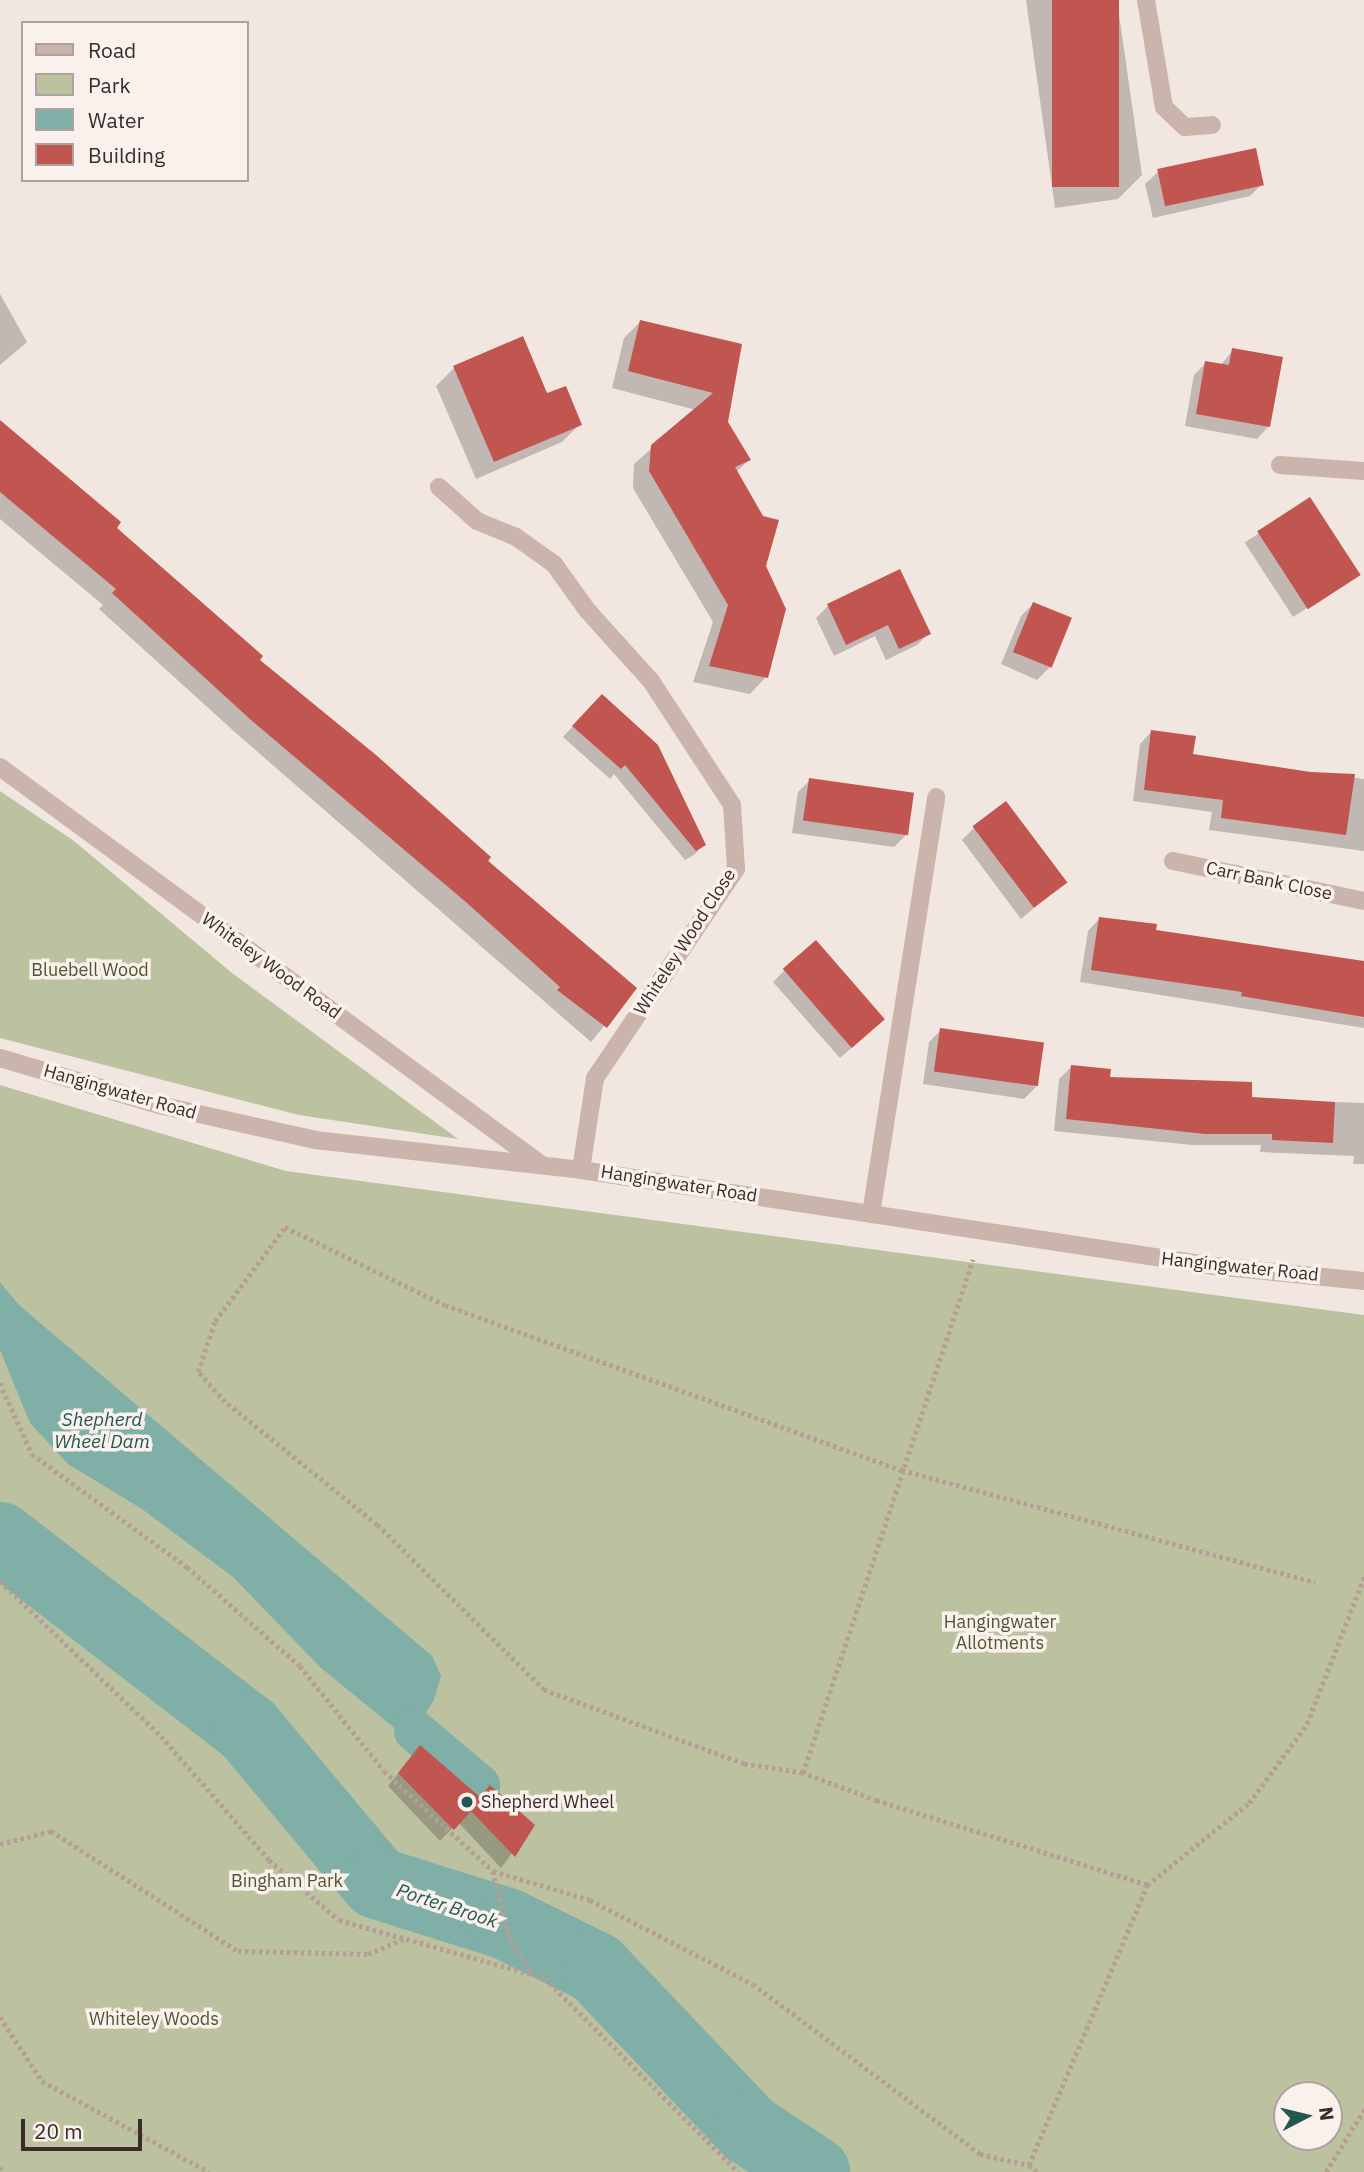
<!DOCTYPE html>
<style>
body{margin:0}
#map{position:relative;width:1364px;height:2172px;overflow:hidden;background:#f2e6e0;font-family:"IBM Plex Sans",sans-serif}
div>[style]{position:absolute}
.green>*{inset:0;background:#bcc1a0}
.water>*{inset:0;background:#80afa8}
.shadow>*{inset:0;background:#0003;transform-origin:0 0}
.canal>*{height:42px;margin:-21px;padding:0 21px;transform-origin:21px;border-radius:21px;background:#80afa8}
.river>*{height:72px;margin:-36px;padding:0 36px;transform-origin:36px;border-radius:36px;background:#80afa8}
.building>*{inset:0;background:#c1554f;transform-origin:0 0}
.path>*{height:4.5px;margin-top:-2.25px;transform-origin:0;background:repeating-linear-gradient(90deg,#b69e96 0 3.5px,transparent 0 7px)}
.service>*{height:18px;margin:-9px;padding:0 9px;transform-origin:9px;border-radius:9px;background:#cab4ac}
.minor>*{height:18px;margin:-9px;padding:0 9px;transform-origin:9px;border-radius:9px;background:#cab4ac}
.tertiary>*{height:18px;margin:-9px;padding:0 9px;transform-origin:9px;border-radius:9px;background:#cab4ac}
.dots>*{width:19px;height:19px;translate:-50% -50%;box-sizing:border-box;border:4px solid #faf1ed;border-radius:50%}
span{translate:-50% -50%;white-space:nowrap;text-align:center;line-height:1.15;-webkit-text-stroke:7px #faf1ed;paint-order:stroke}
.street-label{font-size:18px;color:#392c2b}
.park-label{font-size:18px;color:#4f562f}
.poi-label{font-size:18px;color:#392c2b}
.left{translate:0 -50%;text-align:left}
.water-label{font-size:19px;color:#215952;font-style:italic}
.legend{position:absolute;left:21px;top:21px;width:228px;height:161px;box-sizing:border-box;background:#faf1ed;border:2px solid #ada29f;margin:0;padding:9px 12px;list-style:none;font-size:21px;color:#392c2b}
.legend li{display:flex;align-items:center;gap:14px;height:35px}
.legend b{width:35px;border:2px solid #ada29f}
.north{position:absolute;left:1273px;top:2081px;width:70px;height:70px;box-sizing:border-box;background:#faf1ed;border:2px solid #ada29f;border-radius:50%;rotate:83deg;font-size:19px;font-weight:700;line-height:28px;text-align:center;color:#392c2b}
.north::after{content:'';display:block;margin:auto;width:24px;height:32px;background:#215952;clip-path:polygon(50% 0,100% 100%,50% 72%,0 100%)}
.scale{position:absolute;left:21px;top:2119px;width:121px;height:32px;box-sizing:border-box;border:4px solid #392c2b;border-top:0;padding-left:9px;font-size:21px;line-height:24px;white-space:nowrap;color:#392c2b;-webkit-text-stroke:5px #faf1ed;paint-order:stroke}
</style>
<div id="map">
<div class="green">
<i style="clip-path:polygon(0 791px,74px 841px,232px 973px,458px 1139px,299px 1115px,0 1038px)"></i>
<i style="clip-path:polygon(evenodd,0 1085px,286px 1171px,1364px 1315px,1364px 2172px,0 2172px,0 1085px,1287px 2095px,1329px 2095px,1329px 2137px,1287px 2137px,1287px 2095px)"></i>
</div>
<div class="water">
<i style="clip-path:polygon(0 1282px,19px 1305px,432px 1656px,441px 1676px,434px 1700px,409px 1740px,320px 1667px,233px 1577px,142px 1509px,68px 1464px,30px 1423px,0 1350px)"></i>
</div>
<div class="shadow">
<i style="clip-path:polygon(1026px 0,1117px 0,1142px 175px,1118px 199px,1055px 208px)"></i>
<i style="clip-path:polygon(1158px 172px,1262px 184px,1250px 196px,1153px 218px,1145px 184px)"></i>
<i style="clip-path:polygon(0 294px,27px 342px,0 365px)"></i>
<i style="clip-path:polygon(640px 322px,740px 345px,726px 423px,749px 460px,736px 472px,764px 566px,766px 677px,750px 694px,693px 682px,713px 622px,633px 488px,634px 464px,696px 410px,612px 388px,624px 338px)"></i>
<i style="clip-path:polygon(1233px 350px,1269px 426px,1257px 439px,1185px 426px,1194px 375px,1206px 363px,1220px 366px)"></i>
<i style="clip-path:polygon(454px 368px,580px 424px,562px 442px,476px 479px,436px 386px)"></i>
<i style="clip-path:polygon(0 435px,115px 528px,257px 660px,635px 988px,591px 1042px,237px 734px,99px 609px,103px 605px,0 519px)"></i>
<i style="left:1310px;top:500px;width:89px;height:78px;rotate:57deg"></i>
<i style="clip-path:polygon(900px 572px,929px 633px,917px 645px,886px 660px,875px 636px,834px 656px,816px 618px,828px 606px)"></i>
<i style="clip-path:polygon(1033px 604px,1070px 619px,1050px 667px,1037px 680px,1001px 664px,1021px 616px)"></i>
<i style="clip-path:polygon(591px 706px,704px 844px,694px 855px,685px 860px,614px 774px,610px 779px,563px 737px)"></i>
<i style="clip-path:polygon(1152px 731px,1191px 756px,1364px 779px,1364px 851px,1209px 830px,1212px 812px,1133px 801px,1140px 744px)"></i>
<i style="clip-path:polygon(810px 780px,906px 835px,894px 847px,792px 833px,798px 792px)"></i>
<i style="clip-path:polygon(974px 828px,1065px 882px,1021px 919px,962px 840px)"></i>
<i style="clip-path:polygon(1100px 918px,1154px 932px,1364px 964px,1364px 1028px,1080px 982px,1088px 931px)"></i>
<i style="clip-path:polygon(785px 970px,871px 1031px,840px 1058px,773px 982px)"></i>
<i style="clip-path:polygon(941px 1030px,1036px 1087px,1024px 1099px,923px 1084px,929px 1042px)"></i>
<i style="clip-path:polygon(1071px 1067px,1108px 1078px,1250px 1099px,1364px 1103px,1364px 1164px,1353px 1164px,1354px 1156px,1260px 1152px,1261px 1145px,1192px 1145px,1054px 1131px,1059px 1079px)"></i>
<i style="clip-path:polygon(420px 1747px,479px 1799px,533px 1825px,501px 1868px,458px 1822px,440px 1841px,388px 1786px)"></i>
</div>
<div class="canal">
<i style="left:415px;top:1731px;width:84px;rotate:40.2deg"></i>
</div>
<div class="river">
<i style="left:0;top:1538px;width:314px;rotate:37.6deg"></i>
<i style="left:249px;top:1730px;width:199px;rotate:50.1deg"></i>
<i style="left:377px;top:1883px;width:136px;rotate:17.5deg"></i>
<i style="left:507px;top:1924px;width:99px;rotate:26.3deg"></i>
<i style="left:596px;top:1968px;width:224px;rotate:46.5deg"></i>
<i style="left:750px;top:2130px;width:77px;rotate:33.3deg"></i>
</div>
<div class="building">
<i style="left:1052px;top:0;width:67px;height:187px"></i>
<i style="left:1256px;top:148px;width:38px;height:101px;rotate:78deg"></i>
<i style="clip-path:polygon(640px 320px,742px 344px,728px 422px,751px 460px,735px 467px,763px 516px,779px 520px,766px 566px,786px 609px,768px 678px,709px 666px,728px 605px,649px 471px,651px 445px,713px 393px,628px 371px)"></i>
<i style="clip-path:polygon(523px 336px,547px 393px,566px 386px,582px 425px,494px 462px,453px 366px)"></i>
<i style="clip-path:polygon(1232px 348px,1283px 357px,1270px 427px,1196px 414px,1205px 361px,1229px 365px)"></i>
<i style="clip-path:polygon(0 420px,121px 522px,117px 528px,263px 656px,260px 660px,376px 755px,491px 857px,488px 861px,637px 988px,607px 1028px,557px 990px,560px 987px,467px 903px,251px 720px,112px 593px,116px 589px,0 492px)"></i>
<i style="left:1310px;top:497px;width:93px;height:63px;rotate:57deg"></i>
<i style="clip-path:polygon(900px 569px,931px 634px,899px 649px,888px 625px,846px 645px,827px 604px)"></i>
<i style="left:1033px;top:602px;width:42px;height:54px;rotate:22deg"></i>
<i style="clip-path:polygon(602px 694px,658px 745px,706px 845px,696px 851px,625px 765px,621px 769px,572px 726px)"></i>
<i style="clip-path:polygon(1151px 730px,1196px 736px,1193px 754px,1310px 772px,1355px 774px,1346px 835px,1221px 818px,1223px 800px,1144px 790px)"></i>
<i style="left:809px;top:778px;width:106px;height:43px;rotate:8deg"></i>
<i style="left:1006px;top:801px;width:102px;height:42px;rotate:53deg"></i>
<i style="clip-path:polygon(1099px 917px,1157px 924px,1156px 930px,1364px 961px,1364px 1017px,1241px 996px,1242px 992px,1091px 970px)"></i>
<i style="left:816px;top:940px;width:105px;height:44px;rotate:49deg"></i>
<i style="left:940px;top:1028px;width:105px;height:44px;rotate:8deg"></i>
<i style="clip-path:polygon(1071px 1065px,1111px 1069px,1110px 1077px,1252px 1082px,1252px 1097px,1335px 1102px,1333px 1143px,1272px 1140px,1272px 1134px,1205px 1134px,1066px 1119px)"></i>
<i style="clip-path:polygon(420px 1745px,480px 1797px,490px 1785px,535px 1825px,515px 1857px,471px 1811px,454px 1830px,398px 1773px)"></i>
</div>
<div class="path">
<i style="left:0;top:1383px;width:78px;rotate:65.7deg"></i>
<i style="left:32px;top:1454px;width:192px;rotate:36.1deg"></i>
<i style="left:187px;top:1567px;width:150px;rotate:41.2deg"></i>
<i style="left:300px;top:1666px;width:134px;rotate:51.3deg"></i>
<i style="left:384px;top:1771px;width:148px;rotate:42.5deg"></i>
<i style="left:493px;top:1871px;width:70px;rotate:76deg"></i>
<i style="left:510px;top:1939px;width:42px;rotate:56.7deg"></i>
<i style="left:0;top:1581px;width:223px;rotate:43.9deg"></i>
<i style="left:161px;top:1736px;width:164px;rotate:48.9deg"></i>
<i style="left:269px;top:1860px;width:92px;rotate:40.6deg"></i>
<i style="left:339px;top:1920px;width:214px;rotate:15.7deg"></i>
<i style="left:545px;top:1978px;width:274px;rotate:45.1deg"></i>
<i style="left:803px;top:1773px;width:541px;rotate:-71.7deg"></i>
<i style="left:0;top:1844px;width:53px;rotate:-14.3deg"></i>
<i style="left:51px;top:1831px;width:222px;rotate:32.7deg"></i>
<i style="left:238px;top:1951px;width:130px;rotate:1.3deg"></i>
<i style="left:368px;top:1954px;width:39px;rotate:-23deg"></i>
<i style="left:493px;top:1871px;width:101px;rotate:16.6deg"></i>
<i style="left:590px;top:1900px;width:183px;rotate:27.3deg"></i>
<i style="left:753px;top:1984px;width:284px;rotate:36.8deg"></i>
<i style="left:980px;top:2154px;width:50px;rotate:12.7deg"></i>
<i style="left:1029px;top:2165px;width:11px;rotate:41deg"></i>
<i style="left:1147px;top:1885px;width:283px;rotate:-162.7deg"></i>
<i style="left:877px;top:1801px;width:79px;rotate:-159.3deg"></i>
<i style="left:803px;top:1773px;width:60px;rotate:-171.3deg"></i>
<i style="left:744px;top:1764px;width:213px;rotate:-159.7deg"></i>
<i style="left:544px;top:1690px;width:235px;rotate:-135.3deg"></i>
<i style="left:377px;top:1525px;width:196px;rotate:-141deg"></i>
<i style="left:225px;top:1402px;width:40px;rotate:-132deg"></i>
<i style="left:198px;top:1372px;width:54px;rotate:-71.6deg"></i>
<i style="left:215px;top:1321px;width:117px;rotate:-53.3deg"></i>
<i style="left:285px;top:1227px;width:178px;rotate:26deg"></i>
<i style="left:445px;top:1305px;width:486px;rotate:19.9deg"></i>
<i style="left:902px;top:1470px;width:428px;rotate:15.2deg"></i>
<i style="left:0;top:2017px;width:77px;rotate:56.7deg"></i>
<i style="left:42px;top:2081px;width:190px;rotate:28.6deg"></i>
<i style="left:1029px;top:2165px;width:304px;rotate:-67.1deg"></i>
<i style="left:1147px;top:1885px;width:131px;rotate:-38.8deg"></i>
<i style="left:1249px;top:1803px;width:98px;rotate:-53.7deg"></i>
<i style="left:1307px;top:1724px;width:158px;rotate:-68.8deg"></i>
<i style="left:0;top:2167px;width:5px;rotate:79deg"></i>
<i style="left:1326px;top:2172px;width:73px;rotate:-58.5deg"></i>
</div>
<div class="service">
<i style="left:1280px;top:465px;width:84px;rotate:4.1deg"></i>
<i style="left:871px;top:1214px;width:422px;rotate:-81.1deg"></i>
</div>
<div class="minor">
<i style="left:1146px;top:0;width:109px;rotate:80.5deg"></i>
<i style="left:1164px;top:107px;width:29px;rotate:44deg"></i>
<i style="left:1185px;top:127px;width:27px;rotate:-4deg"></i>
<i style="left:439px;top:487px;width:51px;rotate:41.8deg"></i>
<i style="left:477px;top:521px;width:42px;rotate:22.3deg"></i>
<i style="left:516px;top:537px;width:47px;rotate:35.4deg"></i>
<i style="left:554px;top:564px;width:57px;rotate:54.3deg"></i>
<i style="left:587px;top:610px;width:96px;rotate:48deg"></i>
<i style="left:651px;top:681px;width:148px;rotate:56.8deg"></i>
<i style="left:732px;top:805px;width:64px;rotate:86.4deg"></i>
<i style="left:736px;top:869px;width:252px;rotate:124deg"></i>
<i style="left:595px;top:1078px;width:93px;rotate:98.7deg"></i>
<i style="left:1173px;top:861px;width:195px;rotate:11.8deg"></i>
</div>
<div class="tertiary">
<i style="left:0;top:767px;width:669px;rotate:36.3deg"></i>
<i style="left:0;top:1058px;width:166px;rotate:16.5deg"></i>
<i style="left:159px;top:1105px;width:160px;rotate:12.6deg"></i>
<i style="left:315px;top:1140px;width:268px;rotate:6.4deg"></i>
<i style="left:581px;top:1170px;width:640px;rotate:8.62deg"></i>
<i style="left:1214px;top:1266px;width:151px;rotate:5.7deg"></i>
</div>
<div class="dots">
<i style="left:467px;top:1802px;background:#215952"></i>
</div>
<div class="street-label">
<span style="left:1269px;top:881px;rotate:12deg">Carr Bank Close</span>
<span style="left:685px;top:942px;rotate:-57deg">Whiteley Wood Close</span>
<span style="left:271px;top:966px;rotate:36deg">Whiteley Wood Road</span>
<span style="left:120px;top:1092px;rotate:16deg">Hangingwater Road</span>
<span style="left:679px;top:1184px;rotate:9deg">Hangingwater Road</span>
<span style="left:1240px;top:1267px;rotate:6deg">Hangingwater Road</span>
</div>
<div class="park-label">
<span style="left:90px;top:970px">Bluebell Wood</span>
<span style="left:1000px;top:1633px">Hangingwater<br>Allotments</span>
<span style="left:287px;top:1881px">Bingham Park</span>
<span style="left:154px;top:2019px">Whiteley Woods</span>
</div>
<div class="poi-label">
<span class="left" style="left:481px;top:1802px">Shepherd Wheel</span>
</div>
<div class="water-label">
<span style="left:102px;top:1431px">Shepherd<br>Wheel Dam</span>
<span style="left:447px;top:1906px;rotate:18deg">Porter Brook</span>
</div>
<ul class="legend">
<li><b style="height:9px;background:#cab4ac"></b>Road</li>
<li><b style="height:19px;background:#bcc1a0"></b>Park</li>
<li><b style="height:19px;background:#80afa8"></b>Water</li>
<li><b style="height:19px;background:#c1554f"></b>Building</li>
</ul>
<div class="north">N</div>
<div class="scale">20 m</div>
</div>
